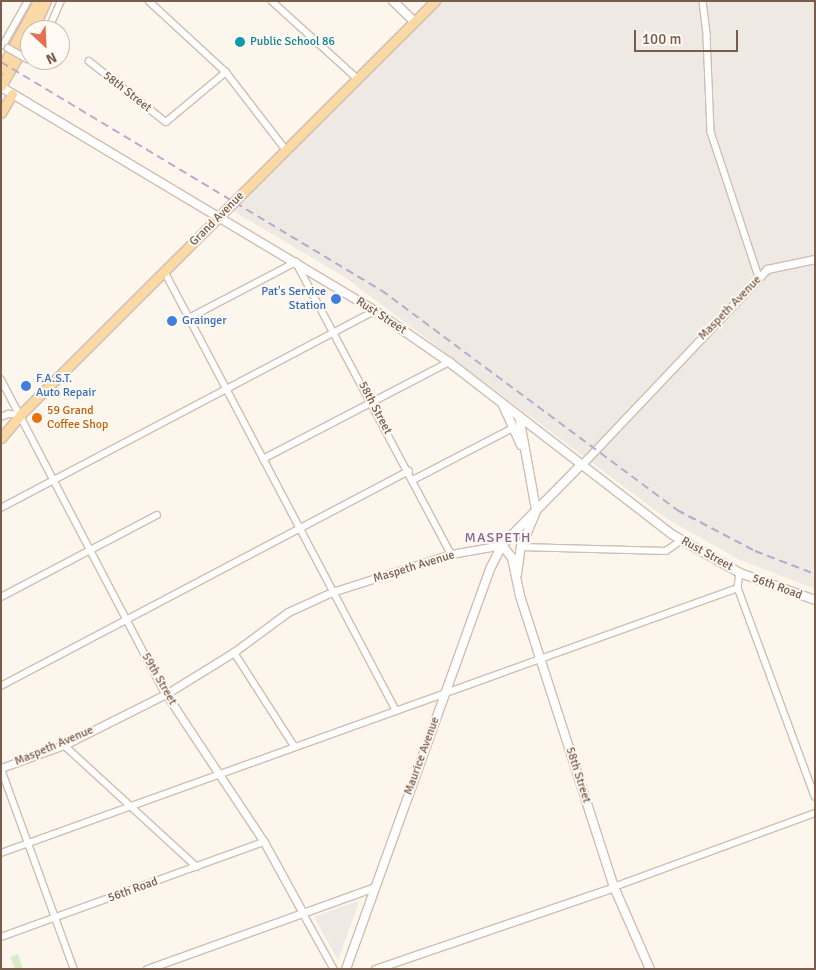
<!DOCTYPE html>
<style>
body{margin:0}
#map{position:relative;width:816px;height:970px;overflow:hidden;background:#fdf6ec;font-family:Signika,sans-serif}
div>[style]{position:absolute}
.industrial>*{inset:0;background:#efe9e4}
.green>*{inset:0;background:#d8ecc9}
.roads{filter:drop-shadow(1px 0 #d1beb0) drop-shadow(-1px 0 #d1beb0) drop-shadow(0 1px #d1beb0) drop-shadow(0 -1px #d1beb0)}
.minor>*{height:5.5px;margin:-2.75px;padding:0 2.75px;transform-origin:2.75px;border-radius:2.75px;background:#fff}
.tertiary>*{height:7px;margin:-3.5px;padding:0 3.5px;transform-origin:3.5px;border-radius:3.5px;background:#fff}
.secondary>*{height:8px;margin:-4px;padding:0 4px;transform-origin:4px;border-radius:4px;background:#fff}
.primary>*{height:9px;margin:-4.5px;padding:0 4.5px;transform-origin:4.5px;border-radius:4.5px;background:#fbd9a5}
.rail>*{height:2px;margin-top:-1px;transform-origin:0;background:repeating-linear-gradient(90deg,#b9a8c9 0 8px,transparent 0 13px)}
.bridges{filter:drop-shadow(1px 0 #d1beb0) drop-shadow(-1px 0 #d1beb0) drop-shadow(0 1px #d1beb0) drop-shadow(0 -1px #d1beb0)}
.minor-bridge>*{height:5.5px;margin:-2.75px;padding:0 2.75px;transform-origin:2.75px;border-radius:2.75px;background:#fff}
.dots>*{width:14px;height:14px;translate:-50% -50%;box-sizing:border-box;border:2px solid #fffaf3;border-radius:50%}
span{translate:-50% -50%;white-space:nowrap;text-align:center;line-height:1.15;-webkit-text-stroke:4px #fffaf3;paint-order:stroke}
.culture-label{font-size:12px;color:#0d838f}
.left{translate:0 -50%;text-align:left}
.street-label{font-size:12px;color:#7a5c4d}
.shop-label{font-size:12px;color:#366cbe}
.right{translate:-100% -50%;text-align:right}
.food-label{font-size:12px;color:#c56008}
.neighbourhood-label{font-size:14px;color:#846695;letter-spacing:1px}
.frame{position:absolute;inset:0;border:2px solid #7a5c4d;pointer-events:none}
.north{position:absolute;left:20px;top:20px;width:50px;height:50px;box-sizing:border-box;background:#fffaf3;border:1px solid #cabbb1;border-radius:50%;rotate:155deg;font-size:14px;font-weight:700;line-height:20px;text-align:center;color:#7a5c4d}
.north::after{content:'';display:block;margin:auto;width:18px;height:22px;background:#e76f51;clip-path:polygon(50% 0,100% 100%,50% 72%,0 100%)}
.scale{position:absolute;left:634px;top:30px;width:104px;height:22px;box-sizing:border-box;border:2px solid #7a5c4d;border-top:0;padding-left:6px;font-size:15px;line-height:18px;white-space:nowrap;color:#7a5c4d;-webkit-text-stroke:4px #fffaf3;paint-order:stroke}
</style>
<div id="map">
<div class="industrial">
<i style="clip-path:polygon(435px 1px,815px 1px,815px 589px,740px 560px,667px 519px,346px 278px,228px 208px)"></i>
<i style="clip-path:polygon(358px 901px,359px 902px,338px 960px,314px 917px)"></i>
</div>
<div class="green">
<i style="clip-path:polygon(18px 954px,23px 969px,15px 969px,10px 957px)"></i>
</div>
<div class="roads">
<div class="minor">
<i style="left:149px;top:1px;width:105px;rotate:42.7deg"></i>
<i style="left:226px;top:72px;width:98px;rotate:52.4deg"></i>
<i style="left:272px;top:1px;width:116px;rotate:42.2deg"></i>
<i style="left:703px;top:1px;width:35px;rotate:83deg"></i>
<i style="left:707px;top:36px;width:96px;rotate:87.6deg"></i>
<i style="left:711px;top:132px;width:153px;rotate:71.7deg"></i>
<i style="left:48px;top:30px;width:32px;rotate:-66deg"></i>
<i style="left:8px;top:48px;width:6px;rotate:-149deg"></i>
<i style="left:3px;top:45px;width:51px;rotate:-60.4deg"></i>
<i style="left:89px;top:61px;width:98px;rotate:38.4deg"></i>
<i style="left:166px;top:122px;width:78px;rotate:-39.8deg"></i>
<i style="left:165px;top:272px;width:495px;rotate:62.2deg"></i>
<i style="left:189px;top:318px;width:121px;rotate:-27.6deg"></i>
<i style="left:296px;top:262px;width:331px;rotate:62deg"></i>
<i style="left:1px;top:379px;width:356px;rotate:62.4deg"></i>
<i style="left:1px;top:417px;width:8px;rotate:-23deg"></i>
<i style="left:8px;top:414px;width:12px;rotate:5deg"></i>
<i style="left:263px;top:459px;width:210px;rotate:-27.5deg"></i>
<i style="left:413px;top:480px;width:113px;rotate:-27.5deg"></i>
<i style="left:1px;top:508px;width:423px;rotate:-27.8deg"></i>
<i style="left:521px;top:547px;width:145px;rotate:1.6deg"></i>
<i style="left:666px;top:551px;width:19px;rotate:-35deg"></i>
<i style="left:740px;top:573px;width:15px;rotate:98deg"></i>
<i style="left:738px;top:588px;width:222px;rotate:69.7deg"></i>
<i style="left:1px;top:597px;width:176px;rotate:-27.7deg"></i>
<i style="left:234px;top:652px;width:113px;rotate:57.3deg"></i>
<i style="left:1px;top:686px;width:461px;rotate:-27.8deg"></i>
<i style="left:64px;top:745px;width:180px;rotate:42.5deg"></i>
<i style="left:1px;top:768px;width:214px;rotate:70deg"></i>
<i style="left:1px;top:853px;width:783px;rotate:-19.78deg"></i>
<i style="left:614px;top:887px;width:214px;rotate:-20.2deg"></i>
<i style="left:303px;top:913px;width:64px;rotate:61deg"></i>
<i style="left:1px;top:937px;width:280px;rotate:-19.9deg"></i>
</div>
<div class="tertiary">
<i style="left:582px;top:464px;width:269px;rotate:-46.5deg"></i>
<i style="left:767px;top:269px;width:49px;rotate:-11.8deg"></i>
<i style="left:166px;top:694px;width:178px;rotate:56.5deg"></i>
<i style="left:264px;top:842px;width:81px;rotate:61.2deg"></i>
<i style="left:1px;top:768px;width:67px;rotate:-20.1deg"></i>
<i style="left:64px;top:745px;width:114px;rotate:-26.6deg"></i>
<i style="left:166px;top:694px;width:80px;rotate:-31.7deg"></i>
<i style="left:234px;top:652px;width:67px;rotate:-36.5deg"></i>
<i style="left:288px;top:612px;width:48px;rotate:-24.4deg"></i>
<i style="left:332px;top:592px;width:125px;rotate:-17.7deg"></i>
<i style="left:451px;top:554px;width:52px;rotate:-10deg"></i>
<i style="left:147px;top:969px;width:242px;rotate:-19.8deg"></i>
<i style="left:375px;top:969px;width:253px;rotate:-18.9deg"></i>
</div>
<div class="secondary">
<i style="left:393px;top:1px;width:30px;rotate:44deg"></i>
<i style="left:1px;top:87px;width:436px;rotate:30.9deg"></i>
<i style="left:375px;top:311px;width:90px;rotate:34.6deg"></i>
<i style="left:449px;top:362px;width:283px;rotate:37.7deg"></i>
<i style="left:673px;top:535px;width:77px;rotate:29.6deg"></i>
<i style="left:740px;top:573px;width:80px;rotate:19.8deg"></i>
<i style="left:503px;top:405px;width:44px;rotate:65.8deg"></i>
<i style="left:519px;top:416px;width:96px;rotate:79.7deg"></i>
<i style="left:502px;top:545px;width:16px;rotate:52deg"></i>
<i style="left:512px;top:558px;width:39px;rotate:78deg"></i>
<i style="left:520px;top:596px;width:306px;rotate:72.1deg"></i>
<i style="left:614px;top:887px;width:90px;rotate:66.3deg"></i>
<i style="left:517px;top:574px;width:27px;rotate:-82deg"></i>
<i style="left:521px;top:547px;width:36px;rotate:-67deg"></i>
<i style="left:346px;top:969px;width:427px;rotate:-70.2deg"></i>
<i style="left:491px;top:567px;width:25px;rotate:-63deg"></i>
<i style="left:502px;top:545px;width:114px;rotate:-45.4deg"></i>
</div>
<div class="primary">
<i style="left:33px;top:30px;width:32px;rotate:-66deg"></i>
<i style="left:1px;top:69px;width:77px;rotate:-61.4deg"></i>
<i style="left:1px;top:86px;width:58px;rotate:-59.9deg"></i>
<i style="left:1px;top:113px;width:22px;rotate:-60deg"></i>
<i style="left:1px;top:438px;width:30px;rotate:-50deg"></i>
<i style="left:20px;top:415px;width:586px;rotate:-44.93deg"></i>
</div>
</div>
<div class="rail">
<i style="left:1px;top:62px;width:443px;rotate:31deg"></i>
<i style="left:381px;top:290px;width:369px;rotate:36.6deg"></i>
<i style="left:677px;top:510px;width:88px;rotate:27.7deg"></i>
<i style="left:755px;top:551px;width:64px;rotate:21deg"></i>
</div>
<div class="bridges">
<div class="minor-bridge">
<i style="left:8px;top:48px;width:22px;rotate:30deg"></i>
</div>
</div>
<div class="dots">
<i style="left:240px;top:42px;background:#0f9aa8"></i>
<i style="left:336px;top:299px;background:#3f7fe0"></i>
<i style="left:172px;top:321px;background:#3f7fe0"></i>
<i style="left:26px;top:386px;background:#3f7fe0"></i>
<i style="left:37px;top:418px;background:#e8710a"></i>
</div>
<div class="culture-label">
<span class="left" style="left:250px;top:42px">Public School 86</span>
</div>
<div class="street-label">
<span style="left:127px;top:92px;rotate:38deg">58th Street</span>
<span style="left:217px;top:219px;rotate:-45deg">Grand Avenue</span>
<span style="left:730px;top:308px;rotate:-46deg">Maspeth Avenue</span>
<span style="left:381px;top:316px;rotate:33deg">Rust Street</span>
<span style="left:375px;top:408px;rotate:62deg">58th Street</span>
<span style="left:707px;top:554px;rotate:29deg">Rust Street</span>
<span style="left:414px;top:567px;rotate:-17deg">Maspeth Avenue</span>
<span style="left:777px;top:587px;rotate:20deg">56th Road</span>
<span style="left:159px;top:679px;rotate:60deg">59th Street</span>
<span style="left:54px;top:746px;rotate:-23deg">Maspeth Avenue</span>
<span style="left:422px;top:756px;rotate:-70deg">Maurice Avenue</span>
<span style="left:578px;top:775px;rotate:72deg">58th Street</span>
<span style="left:133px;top:890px;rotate:-20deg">56th Road</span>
</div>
<div class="shop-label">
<span class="right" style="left:326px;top:299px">Pat's Service<br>Station</span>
<span class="left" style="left:182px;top:321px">Grainger</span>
<span class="left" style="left:36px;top:386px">F.A.S.T.<br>Auto Repair</span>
</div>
<div class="food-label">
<span class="left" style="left:47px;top:418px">59 Grand<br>Coffee Shop</span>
</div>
<div class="neighbourhood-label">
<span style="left:498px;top:538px">MASPETH</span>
</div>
<div class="frame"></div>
<div class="north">N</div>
<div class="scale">100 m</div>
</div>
